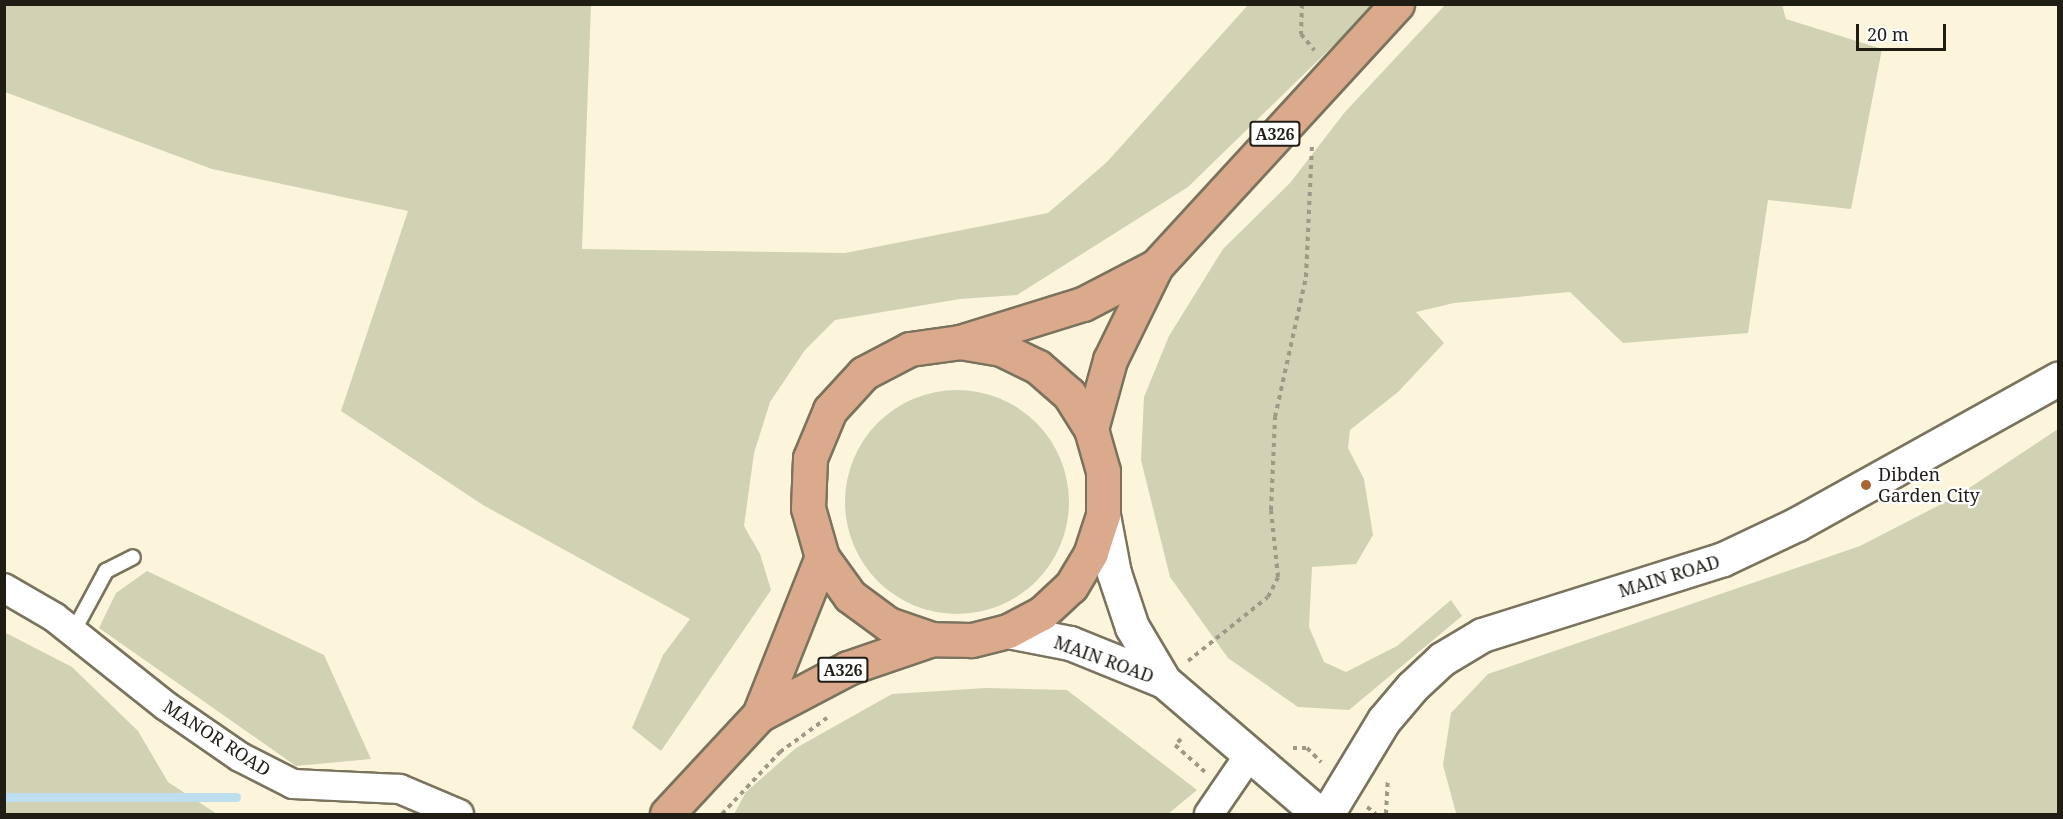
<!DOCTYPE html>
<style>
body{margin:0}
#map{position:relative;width:2063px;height:819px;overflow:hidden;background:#fdf4dc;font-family:"Noto Serif",serif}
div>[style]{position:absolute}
.green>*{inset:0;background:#d0d2b3}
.round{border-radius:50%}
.stream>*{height:9px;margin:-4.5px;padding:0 4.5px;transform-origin:4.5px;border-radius:4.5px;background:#bddeef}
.path>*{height:4px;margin-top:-2px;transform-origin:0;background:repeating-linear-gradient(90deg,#9f9887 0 4.5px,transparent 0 9px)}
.roads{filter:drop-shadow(2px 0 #7a735d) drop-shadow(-2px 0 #7a735d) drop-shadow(0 2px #7a735d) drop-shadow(0 -2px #7a735d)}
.service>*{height:14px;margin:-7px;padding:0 7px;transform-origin:7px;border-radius:7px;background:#fff}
.minor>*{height:28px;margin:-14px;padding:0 14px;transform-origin:14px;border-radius:14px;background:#fff}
.tertiary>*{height:33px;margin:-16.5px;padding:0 16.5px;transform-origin:16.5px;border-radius:16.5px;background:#fff}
.primary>*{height:33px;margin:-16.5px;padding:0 16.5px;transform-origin:16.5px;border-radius:16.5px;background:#dba98b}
.dots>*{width:16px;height:16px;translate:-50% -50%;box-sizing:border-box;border:3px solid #fff;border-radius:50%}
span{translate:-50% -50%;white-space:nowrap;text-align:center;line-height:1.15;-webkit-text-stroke:4.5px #fff;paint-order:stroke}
.shield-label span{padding:2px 4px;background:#fff;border:2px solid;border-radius:4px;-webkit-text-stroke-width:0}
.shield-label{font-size:16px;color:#201d15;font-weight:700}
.poi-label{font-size:18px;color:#201d15}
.left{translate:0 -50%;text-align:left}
.street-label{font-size:18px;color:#201d15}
.frame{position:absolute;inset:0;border:6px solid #201d15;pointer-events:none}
.scale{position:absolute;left:1856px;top:24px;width:90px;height:27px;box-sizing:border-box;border:3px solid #201d15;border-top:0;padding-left:8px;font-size:18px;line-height:21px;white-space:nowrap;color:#201d15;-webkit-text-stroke:4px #fff;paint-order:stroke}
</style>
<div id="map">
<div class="green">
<i style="clip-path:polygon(4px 5px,591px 5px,582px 249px,845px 253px,1048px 213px,1107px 162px,1248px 5px,1375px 5px,1188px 187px,1017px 295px,960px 299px,835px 320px,805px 350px,770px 402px,754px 453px,744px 526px,760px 554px,771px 590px,661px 751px,632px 728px,663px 655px,690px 619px,483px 505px,341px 411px,408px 211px,212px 169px,5px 92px)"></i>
<i style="clip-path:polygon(1445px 5px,1782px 5px,1786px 19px,1882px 49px,1851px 209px,1768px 200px,1748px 333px,1623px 343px,1570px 292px,1454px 303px,1416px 312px,1444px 343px,1398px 392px,1350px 430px,1348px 448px,1364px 479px,1373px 535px,1356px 564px,1312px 567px,1309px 627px,1324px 662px,1346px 672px,1397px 646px,1451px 600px,1462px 616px,1349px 710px,1298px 707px,1228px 658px,1170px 577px,1141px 460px,1144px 397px,1169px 336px,1223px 249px,1290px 183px,1345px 112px)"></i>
<i class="round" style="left:845px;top:390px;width:224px;height:224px"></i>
<i style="clip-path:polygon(2058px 429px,2058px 814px,1456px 813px,1443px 765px,1451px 713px,1488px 674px,1860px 546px,1957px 496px)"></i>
<i style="clip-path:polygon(147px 571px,324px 655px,371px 759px,296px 766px,99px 628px,116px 593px)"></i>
<i style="clip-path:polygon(4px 632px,72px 667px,138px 731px,168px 782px,217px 814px,5px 814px)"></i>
<i style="clip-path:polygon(986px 688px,1067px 690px,1197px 790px,1168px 814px,734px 814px,746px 792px,796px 748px,892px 694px)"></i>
</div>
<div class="stream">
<i style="left:4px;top:797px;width:232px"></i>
</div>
<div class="path">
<i style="left:1302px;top:4px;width:30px;rotate:92deg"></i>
<i style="left:1301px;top:34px;width:21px;rotate:51deg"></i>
<i style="left:1188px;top:661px;width:102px;rotate:-38.7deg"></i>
<i style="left:1268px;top:597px;width:22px;rotate:-63deg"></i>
<i style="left:1278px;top:577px;width:67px;rotate:-96deg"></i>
<i style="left:1271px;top:510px;width:93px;rotate:-87.5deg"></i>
<i style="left:1275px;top:417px;width:143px;rotate:-77.5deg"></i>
<i style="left:1306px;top:277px;width:133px;rotate:-87.4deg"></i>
<i style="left:1181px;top:739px;width:8px;rotate:135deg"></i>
<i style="left:1175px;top:745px;width:40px;rotate:42deg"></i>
<i style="left:1293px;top:748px;width:14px"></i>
<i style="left:1307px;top:748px;width:20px;rotate:45deg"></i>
<i style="left:1367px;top:807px;width:11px;rotate:38deg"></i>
<i style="left:722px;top:814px;width:85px;rotate:-46.9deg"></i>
<i style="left:780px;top:752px;width:58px;rotate:-35.9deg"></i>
<i style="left:1386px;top:814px;width:36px;rotate:-87deg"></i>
</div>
<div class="roads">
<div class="service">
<i style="left:72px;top:634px;width:72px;rotate:-61.6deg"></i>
<i style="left:106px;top:571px;width:30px;rotate:-27deg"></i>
</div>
<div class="minor">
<i style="left:4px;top:588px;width:58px;rotate:30.1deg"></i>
<i style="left:54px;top:617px;width:143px;rotate:38.5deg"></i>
<i style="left:166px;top:706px;width:90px;rotate:34.6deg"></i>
<i style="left:240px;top:757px;width:59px;rotate:27deg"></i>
<i style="left:293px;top:784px;width:107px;rotate:2.7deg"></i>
<i style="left:400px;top:789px;width:64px;rotate:23deg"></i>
<i style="left:1209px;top:814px;width:69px;rotate:-55.6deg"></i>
</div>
<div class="tertiary">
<i style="left:1103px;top:515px;width:59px;rotate:79.3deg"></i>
<i style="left:1114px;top:573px;width:57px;rotate:71.6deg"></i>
<i style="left:1132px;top:627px;width:63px;rotate:59.3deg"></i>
<i style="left:1164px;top:681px;width:204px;rotate:40.6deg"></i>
<i style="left:1008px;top:631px;width:63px;rotate:11deg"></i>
<i style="left:1070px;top:643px;width:101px;rotate:22deg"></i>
<i style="left:1327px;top:814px;width:110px;rotate:-58.8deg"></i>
<i style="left:1384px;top:720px;width:43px;rotate:-49.7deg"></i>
<i style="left:1412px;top:687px;width:41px;rotate:-43deg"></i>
<i style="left:1442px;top:659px;width:47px;rotate:-31deg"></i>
<i style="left:1482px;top:635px;width:253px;rotate:-17.5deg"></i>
<i style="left:1723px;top:559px;width:82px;rotate:-25.3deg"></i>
<i style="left:1797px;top:524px;width:299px;rotate:-29.1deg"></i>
</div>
<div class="primary">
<i style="left:960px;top:342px;width:42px;rotate:9.7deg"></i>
<i style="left:1001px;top:349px;width:41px;rotate:25.9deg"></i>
<i style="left:1038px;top:367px;width:41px;rotate:41.1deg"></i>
<i style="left:1069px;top:394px;width:41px;rotate:57.8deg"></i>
<i style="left:1091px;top:429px;width:44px;rotate:74.1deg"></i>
<i style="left:1103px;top:471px;width:44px;rotate:90deg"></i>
<i style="left:1103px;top:515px;width:40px;rotate:108deg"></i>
<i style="left:1091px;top:553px;width:39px;rotate:121deg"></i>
<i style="left:1071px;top:586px;width:40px;rotate:137deg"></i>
<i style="left:1042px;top:613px;width:38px;rotate:152deg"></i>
<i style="left:1008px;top:631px;width:38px;rotate:166deg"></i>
<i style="left:971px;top:640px;width:39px;rotate:-179deg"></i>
<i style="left:932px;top:639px;width:46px;rotate:-161.2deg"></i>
<i style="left:888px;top:624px;width:47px;rotate:-143.6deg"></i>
<i style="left:850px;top:596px;width:48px;rotate:-125.7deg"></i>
<i style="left:822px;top:557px;width:51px;rotate:-105.9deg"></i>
<i style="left:808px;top:508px;width:50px;rotate:-87.7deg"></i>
<i style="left:810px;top:458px;width:52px;rotate:-67.4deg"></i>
<i style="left:830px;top:410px;width:50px;rotate:-47.4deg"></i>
<i style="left:864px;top:373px;width:52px;rotate:-27.6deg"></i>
<i style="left:910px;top:349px;width:50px;rotate:-8deg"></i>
<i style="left:960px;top:342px;width:129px;rotate:-17.2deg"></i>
<i style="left:1083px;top:304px;width:82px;rotate:-27.5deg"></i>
<i style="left:1091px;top:429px;width:72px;rotate:-74.6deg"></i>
<i style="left:1110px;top:360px;width:105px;rotate:-63.9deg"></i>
<i style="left:1156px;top:266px;width:356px;rotate:-47.4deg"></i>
<i style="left:759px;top:715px;width:170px;rotate:-68.3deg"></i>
<i style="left:667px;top:814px;width:135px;rotate:-47.1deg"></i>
<i style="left:759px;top:715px;width:101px;rotate:-27.8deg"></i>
<i style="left:848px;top:668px;width:89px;rotate:-19deg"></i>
</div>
</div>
<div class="dots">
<i style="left:1866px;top:485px;background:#a86632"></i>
</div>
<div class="shield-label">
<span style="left:1275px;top:134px">A326</span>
<span style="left:843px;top:670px">A326</span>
</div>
<div class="poi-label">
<span class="left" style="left:1878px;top:485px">Dibden<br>Garden City</span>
</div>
<div class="street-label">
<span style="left:1669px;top:576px;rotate:-17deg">MAIN ROAD</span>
<span style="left:1104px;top:659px;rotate:20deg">MAIN ROAD</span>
<span style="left:217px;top:738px;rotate:33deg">MANOR ROAD</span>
</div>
<div class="frame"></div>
<div class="scale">20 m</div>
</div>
